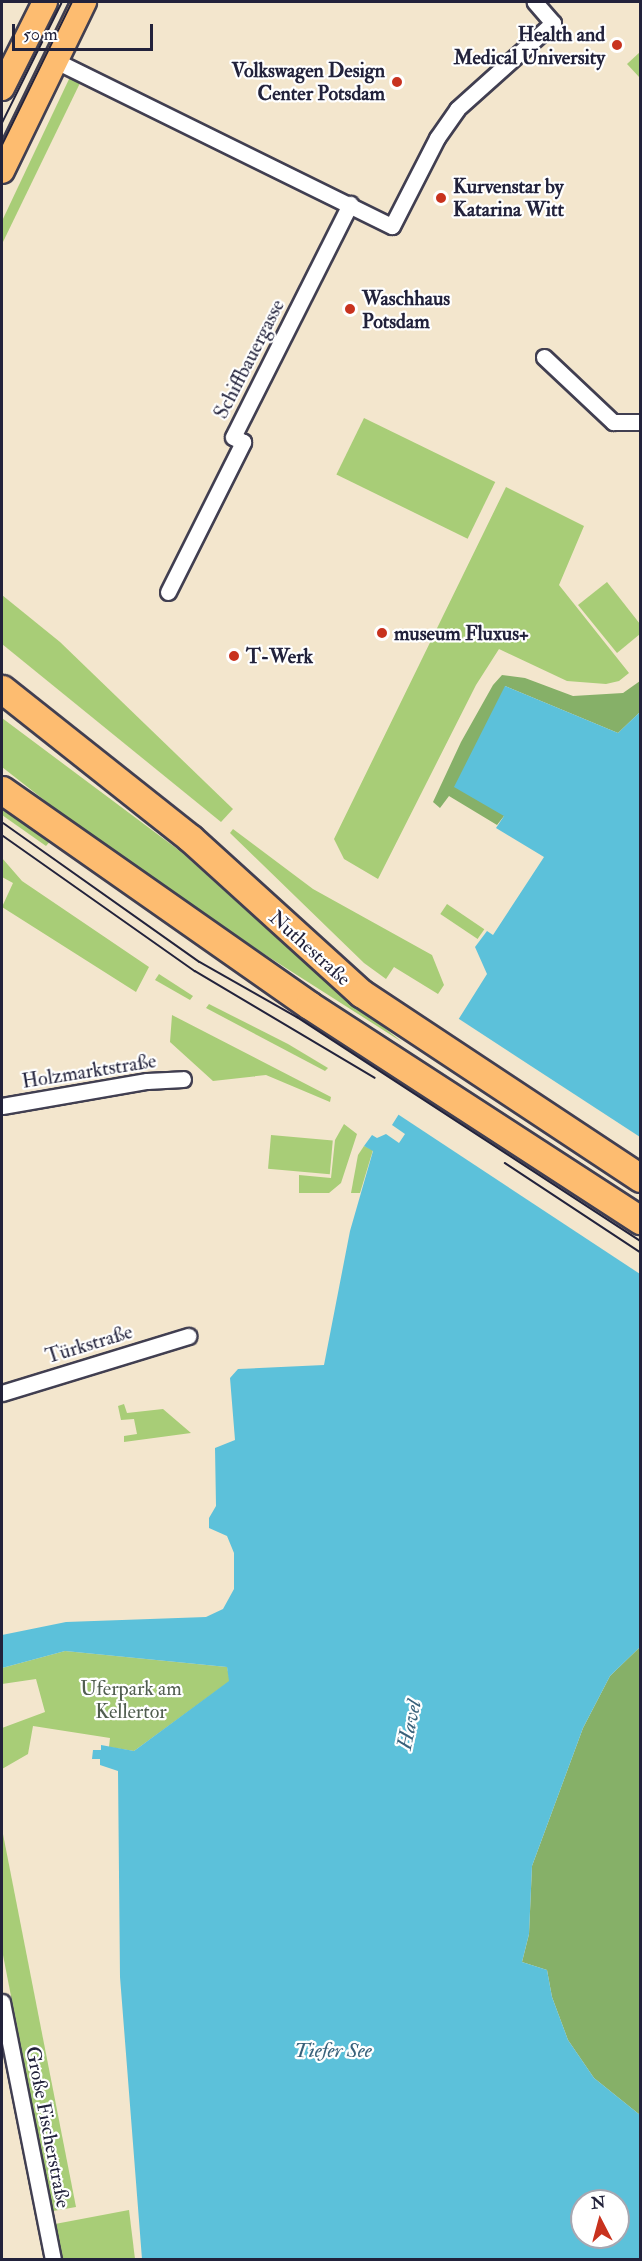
<!DOCTYPE html>
<meta charset="utf-8">
<style>
body{margin:0}
#map{position:relative;width:642px;height:2261px;overflow:hidden;background:#f3e6cd;font-family:"IM FELL Double Pica",serif}
div>[style]{position:absolute}
.green>*{inset:0;background:#a8cd77;transform-origin:0 0}
.forest>*{inset:0;background:#86b068}
.water>*{inset:0;background:#5cc1da}
.pier>*{inset:0;background:#f3e6cd}
.roads{filter:drop-shadow(2px 0 #413f51) drop-shadow(-2px 0 #413f51) drop-shadow(0 2px #413f51) drop-shadow(0 -2px #413f51)}
.street>*{height:15px;margin:-7.5px;padding:0 7.5px;transform-origin:7.5px;border-radius:7.5px;background:#fff}
.primary>*{height:24px;margin:-12px;padding:0 12px;transform-origin:12px;border-radius:12px;background:#fdbc70}
.highway>*{height:27px;margin:-13.5px;padding:0 13.5px;transform-origin:13.5px;border-radius:13.5px;background:#fdbc70}
.tram>*{height:1.5px;margin:-0.75px;padding:0 0.75px;transform-origin:0.75px;border-radius:0.75px;background:#22223b}
.dots>*{width:16px;height:16px;translate:-50% -50%;box-sizing:border-box;border:3px solid #fff;border-radius:50%}
span{translate:-50% -50%;white-space:nowrap;text-align:center;line-height:1.15;-webkit-text-stroke:4.5px #fff;paint-order:stroke}
.poi-label{font-size:20px;color:#22223b;font-weight:700}
.right{translate:-100% -50%;text-align:right}
.left{translate:0 -50%;text-align:left}
.street-label{font-size:20px;color:#22223b}
.park-label{font-size:20px;color:#515e50}
.water-label{font-size:21px;color:#39627b;font-style:italic}
.frame{position:absolute;inset:0;border:3px solid #22223b;pointer-events:none}
.north{position:absolute;left:570px;top:2189px;width:60px;height:60px;box-sizing:border-box;background:#fff;border:2px solid #a7a7b1;border-radius:50%;rotate:354deg;font-size:16px;font-weight:700;line-height:24px;text-align:center;color:#22223b}
.north::after{content:'';display:block;margin:auto;width:21px;height:27px;background:#c8321e;clip-path:polygon(50% 0,100% 100%,50% 72%,0 100%)}
.scale{position:absolute;left:12px;top:24px;width:141px;height:27px;box-sizing:border-box;border:3px solid #22223b;border-top:0;padding-left:8px;font-size:18px;line-height:21px;white-space:nowrap;color:#22223b;-webkit-text-stroke:4px #fff;paint-order:stroke}
</style>
<div id="map">
<div class="green">
<i style="clip-path:polygon(640px 52px,640px 78px,627px 64px)"></i>
<i style="clip-path:polygon(74px 76px,81px 81px,2px 244px,2px 221px,70px 77px)"></i>
<i style="left:364px;top:418px;width:146px;height:63px;rotate:26deg"></i>
<i style="clip-path:polygon(506px 487px,584px 526px,559px 585px,629px 673px,619px 681px,606px 684px,567px 681px,499px 649px,476px 685px,378px 879px,344px 859px,334px 839px)"></i>
<i style="clip-path:polygon(607px 582px,640px 624px,640px 634px,617px 653px,578px 605px)"></i>
<i style="clip-path:polygon(2px 595px,60px 642px,233px 809px,221px 822px,2px 644px)"></i>
<i style="clip-path:polygon(2px 718px,180px 851px,316px 973px,402px 1042px,264px 954px,85px 832px,2px 767px)"></i>
<i style="clip-path:polygon(2px 810px,23px 820px,52px 839px,46px 846px,2px 815px)"></i>
<i style="clip-path:polygon(233px 829px,313px 889px,432px 955px,444px 985px,438px 994px,394px 967px,386px 979px,364px 963px,230px 833px)"></i>
<i style="clip-path:polygon(2px 858px,22px 881px,149px 967px,136px 992px,2px 907px,13px 883px,2px 877px)"></i>
<i style="left:447px;top:904px;width:45px;height:12px;rotate:34deg"></i>
<i style="clip-path:polygon(159px 974px,193px 996px,190px 1000px,155px 980px)"></i>
<i style="clip-path:polygon(209px 1004px,288px 1044px,328px 1068px,325px 1071px,206px 1008px)"></i>
<i style="clip-path:polygon(172px 1015px,331px 1097px,330px 1102px,266px 1075px,213px 1081px,170px 1042px)"></i>
<i style="clip-path:polygon(344px 1124px,357px 1134px,341px 1183px,329px 1193px,299px 1193px,299px 1175px,331px 1178px,335px 1140px)"></i>
<i style="left:271px;top:1135px;width:62px;height:34px;rotate:5deg"></i>
<i style="clip-path:polygon(364px 1146px,373px 1150px,360px 1193px,351px 1193px,358px 1155px)"></i>
<i style="clip-path:polygon(124px 1404px,127px 1413px,163px 1409px,191px 1433px,124px 1442px,124px 1436px,137px 1434px,134px 1419px,121px 1420px,118px 1406px)"></i>
<i style="clip-path:polygon(65px 1651px,227px 1667px,230px 1681px,134px 1751px,109px 1747px,110px 1738px,33px 1726px,28px 1754px,2px 1769px,2px 1728px,45px 1712px,36px 1679px,2px 1684px,2px 1668px)"></i>
<i style="clip-path:polygon(2px 1829px,76px 2207px,53px 2211px,2px 1950px)"></i>
<i style="clip-path:polygon(129px 2210px,135px 2259px,62px 2259px,55px 2224px)"></i>
</div>
<div class="forest">
<i style="clip-path:polygon(502px 675px,525px 678px,573px 696px,623px 693px,640px 681px,640px 712px,618px 733px,505px 686px,504px 816px,497px 825px,449px 796px,440px 808px,433px 802px,461px 742px,493px 685px)"></i>
<i style="clip-path:polygon(640px 1647px,640px 2115px,594px 2078px,568px 2040px,552px 1997px,547px 1970px,522px 1962px,529px 1934px,532px 1866px,583px 1728px,610px 1676px)"></i>
</div>
<div class="water">
<i style="clip-path:polygon(evenodd,505px 686px,618px 733px,640px 712px,640px 1647px,610px 1676px,583px 1728px,532px 1866px,529px 1934px,522px 1962px,547px 1970px,552px 1997px,568px 2040px,594px 2078px,640px 2115px,640px 2259px,142px 2259px,120px 1977px,118px 1771px,100px 1765px,100px 1759px,92px 1759px,93px 1750px,101px 1750px,101px 1745px,134px 1751px,229px 1681px,227px 1667px,65px 1651px,2px 1668px,2px 1635px,66px 1622px,206px 1617px,223px 1609px,234px 1589px,234px 1553px,227px 1536px,209px 1528px,209px 1518px,216px 1506px,215px 1448px,235px 1440px,230px 1378px,238px 1369px,324px 1365px,350px 1231px,373px 1151px,364px 1146px,372px 1135px,377px 1138px,386px 1134px,399px 1143px,405px 1134px,392px 1125px,487px 974px,475px 947px,487px 931px,493px 935px,544px 857px,496px 828px,504px 816px,454px 787px,505px 686px,582px 2201px,618px 2201px,618px 2237px,582px 2237px,582px 2201px)"></i>
</div>
<div class="pier">
<i style="clip-path:polygon(456px 1017px,640px 1137px,640px 1274px,396px 1113px)"></i>
</div>
<div class="roads">
<div class="street">
<i style="left:56px;top:61px;width:374px;rotate:26.2deg"></i>
<i style="left:392px;top:226px;width:99px;rotate:-62.9deg"></i>
<i style="left:437px;top:138px;width:35px;rotate:-55deg"></i>
<i style="left:457px;top:109px;width:129px;rotate:-41.9deg"></i>
<i style="left:553px;top:23px;width:28px;rotate:-131deg"></i>
<i style="left:544px;top:357px;width:95px;rotate:43.3deg"></i>
<i style="left:613px;top:422px;width:27px"></i>
<i style="left:168px;top:592px;width:168px;rotate:-63.4deg"></i>
<i style="left:243px;top:442px;width:11px;rotate:-153deg"></i>
<i style="left:233px;top:437px;width:261px;rotate:-63.3deg"></i>
<i style="left:2px;top:1106px;width:147px;rotate:-9.8deg"></i>
<i style="left:147px;top:1081px;width:36px;rotate:-3deg"></i>
<i style="left:2px;top:1393px;width:195px;rotate:-17deg"></i>
<i style="left:2px;top:2002px;width:263px;rotate:78.8deg"></i>
</div>
<div class="primary">
<i style="left:2px;top:88px;width:96px;rotate:-63.4deg"></i>
<i style="left:2px;top:171px;width:188px;rotate:-64.1deg"></i>
</div>
<div class="highway">
<i style="left:2px;top:689px;width:240px;rotate:38.4deg"></i>
<i style="left:190px;top:838px;width:231px;rotate:42.2deg"></i>
<i style="left:361px;top:993px;width:335px;rotate:33.5deg"></i>
<i style="left:2px;top:790px;width:375px;rotate:35deg"></i>
<i style="left:309px;top:1005px;width:395px;rotate:33deg"></i>
</div>
</div>
<div class="tram">
<i style="left:2px;top:123px;width:133px;rotate:-63.6deg"></i>
<i style="left:2px;top:145px;width:159px;rotate:-63.9deg"></i>
<i style="left:2px;top:822px;width:242px;rotate:35.3deg"></i>
<i style="left:200px;top:962px;width:112px;rotate:29.6deg"></i>
<i style="left:297px;top:1017px;width:410px;rotate:33.1deg"></i>
<i style="left:2px;top:835px;width:236px;rotate:35.2deg"></i>
<i style="left:195px;top:971px;width:209px;rotate:30.7deg"></i>
<i style="left:505px;top:1163px;width:162px;rotate:33.4deg"></i>
</div>
<div class="dots">
<i style="left:617px;top:45px;background:#c8321e"></i>
<i style="left:397px;top:82px;background:#c8321e"></i>
<i style="left:441px;top:198px;background:#c8321e"></i>
<i style="left:350px;top:309px;background:#c8321e"></i>
<i style="left:382px;top:633px;background:#c8321e"></i>
<i style="left:234px;top:656px;background:#c8321e"></i>
</div>
<div class="poi-label">
<span class="right" style="left:605px;top:46px">Health and<br>Medical University</span>
<span class="right" style="left:385px;top:82px">Volkswagen Design<br>Center Potsdam</span>
<span class="left" style="left:453px;top:198px">Kurvenstar by<br>Katarina Witt</span>
<span class="left" style="left:362px;top:310px">Waschhaus<br>Potsdam</span>
<span class="left" style="left:394px;top:633px">museum Fluxus+</span>
<span class="left" style="left:246px;top:656px">T-Werk</span>
</div>
<div class="street-label">
<span style="left:249px;top:359px;rotate:-63deg">Schiffbauergasse</span>
<span style="left:310px;top:948px;rotate:42deg">Nuthestraße</span>
<span style="left:89px;top:1071px;rotate:-9deg">Holzmarktstraße</span>
<span style="left:89px;top:1344px;rotate:-17deg">Türkstraße</span>
<span style="left:48px;top:2127px;rotate:79deg">Große Fischerstraße</span>
</div>
<div class="park-label">
<span style="left:131px;top:1700px">Uferpark am<br>Kellertor</span>
</div>
<div class="water-label">
<span style="left:410px;top:1725px;rotate:-78deg">Havel</span>
<span style="left:333px;top:2051px">Tiefer See</span>
</div>
<div class="frame"></div>
<div class="north">N</div>
<div class="scale">50 m</div>
</div>
